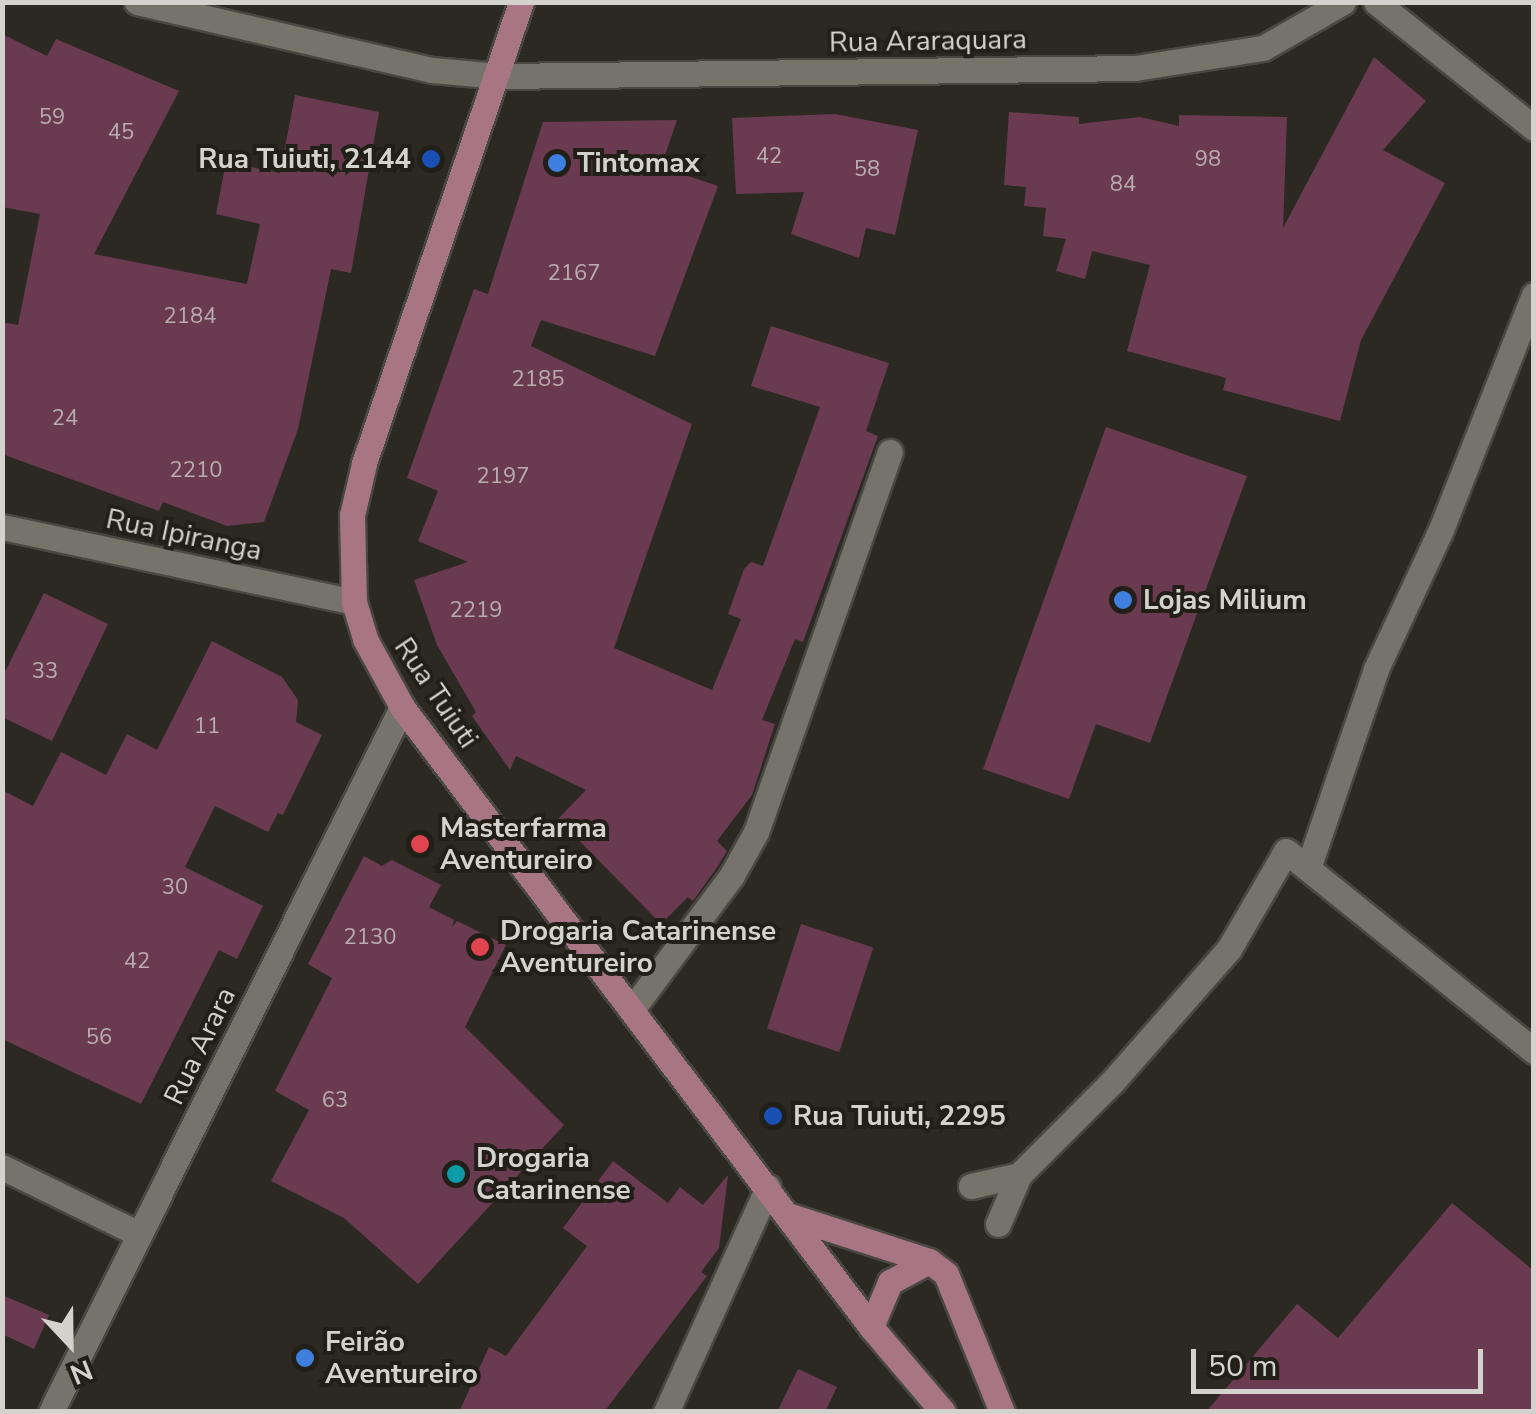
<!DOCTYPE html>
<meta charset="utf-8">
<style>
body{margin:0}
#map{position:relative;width:1536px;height:1414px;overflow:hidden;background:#2b2922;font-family:"Nunito Sans",sans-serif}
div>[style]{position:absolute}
.building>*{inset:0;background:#6a3b50;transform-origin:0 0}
.roads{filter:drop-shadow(2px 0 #494741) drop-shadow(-2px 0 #494741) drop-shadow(0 2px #494741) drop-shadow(0 -2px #494741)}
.minor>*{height:25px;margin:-12.5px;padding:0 12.5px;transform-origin:12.5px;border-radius:12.5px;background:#76736b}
.major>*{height:25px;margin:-12.5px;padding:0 12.5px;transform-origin:12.5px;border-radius:12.5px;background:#a87585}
.dots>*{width:28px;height:28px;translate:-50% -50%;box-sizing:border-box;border:5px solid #211f18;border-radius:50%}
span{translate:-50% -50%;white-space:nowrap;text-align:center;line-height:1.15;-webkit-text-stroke:8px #211f18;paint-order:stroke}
.number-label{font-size:22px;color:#b9acae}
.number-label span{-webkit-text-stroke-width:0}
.street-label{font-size:28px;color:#d3d2cd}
.poi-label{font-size:28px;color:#d3d2cd;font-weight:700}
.right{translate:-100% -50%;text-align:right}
.left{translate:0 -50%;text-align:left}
.frame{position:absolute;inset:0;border:5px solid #d3d2cd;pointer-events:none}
.north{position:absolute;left:20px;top:1294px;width:100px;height:100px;-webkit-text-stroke:8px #211f18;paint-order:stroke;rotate:158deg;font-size:28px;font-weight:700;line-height:40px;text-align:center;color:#d3d2cd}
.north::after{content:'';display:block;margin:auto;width:35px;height:45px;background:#d3d2cd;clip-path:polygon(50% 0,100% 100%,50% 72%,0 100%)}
.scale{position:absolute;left:1191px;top:1349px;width:292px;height:45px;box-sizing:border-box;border:5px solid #d3d2cd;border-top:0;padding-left:12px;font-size:30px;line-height:35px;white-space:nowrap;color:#d3d2cd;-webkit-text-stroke:8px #211f18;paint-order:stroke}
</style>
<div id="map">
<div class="building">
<i style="clip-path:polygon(2px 34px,47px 56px,56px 39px,179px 91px,94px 254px,247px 284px,260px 224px,216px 214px,226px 162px,280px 173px,295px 95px,379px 112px,351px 273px,331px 269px,298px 429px,264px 522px,227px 526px,163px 502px,159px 511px,2px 454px,2px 322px,18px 325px,40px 214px,2px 207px)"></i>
<i style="clip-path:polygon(1374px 57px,1426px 101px,1383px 150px,1445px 183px,1361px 340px,1340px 421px,1223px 390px,1226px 378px,1127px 351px,1150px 265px,1092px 251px,1085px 279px,1056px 271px,1066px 239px,1043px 236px,1046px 208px,1024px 206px,1026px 187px,1004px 185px,1009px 112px,1079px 117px,1079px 124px,1140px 117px,1179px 126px,1179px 115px,1287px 117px,1283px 228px)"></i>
<i style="clip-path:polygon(835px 114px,918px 130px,895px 235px,866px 228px,859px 258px,791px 234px,804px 192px,736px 194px,732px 118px)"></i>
<i style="clip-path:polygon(677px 120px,661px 167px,718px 186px,655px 356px,541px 320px,531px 346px,692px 424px,614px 648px,712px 690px,741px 619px,728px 614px,744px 569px,751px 562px,763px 566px,820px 407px,751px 386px,771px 326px,889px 363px,866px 431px,878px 436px,803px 642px,795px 639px,762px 720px,775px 724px,752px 795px,717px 841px,727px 851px,718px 866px,693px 901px,688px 897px,661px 924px,558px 819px,586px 790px,516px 756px,510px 770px,472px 716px,476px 712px,437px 645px,414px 580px,468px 562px,418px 541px,438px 491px,407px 478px,474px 289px,488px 294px,543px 122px)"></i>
<i style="clip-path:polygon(1106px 427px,1247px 476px,1150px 743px,1096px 724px,1069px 799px,983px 769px)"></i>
<i style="clip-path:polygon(44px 593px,108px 624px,52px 741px,2px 717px,2px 678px)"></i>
<i style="clip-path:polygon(212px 641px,282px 677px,298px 700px,296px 722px,322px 735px,283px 815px,278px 813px,268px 832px,215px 806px,185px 867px,263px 906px,237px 959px,219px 950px,141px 1104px,2px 1039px,2px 790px,33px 806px,61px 752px,106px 775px,127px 734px,157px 750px)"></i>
<i style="clip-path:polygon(364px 856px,382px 866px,392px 860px,441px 885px,429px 907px,454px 920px,452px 927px,457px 921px,506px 945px,465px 1027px,564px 1125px,418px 1284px,344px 1218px,271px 1181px,309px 1110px,275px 1091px,332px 978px,308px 964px)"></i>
<i style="left:801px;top:924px;width:76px;height:110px;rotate:18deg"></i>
<i style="clip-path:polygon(613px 1161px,668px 1203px,680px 1187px,703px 1205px,728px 1175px,719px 1248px,701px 1272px,707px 1276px,604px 1412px,459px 1412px,489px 1347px,506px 1356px,587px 1246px,563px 1228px)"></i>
<i style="clip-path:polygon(1452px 1203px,1534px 1271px,1534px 1412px,1206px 1412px,1297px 1304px,1338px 1338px)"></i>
<i style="clip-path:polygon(2px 1295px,49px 1315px,34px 1349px,2px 1334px)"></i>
<i style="clip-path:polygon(798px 1369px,837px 1387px,825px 1412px,777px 1412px)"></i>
</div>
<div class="roads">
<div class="minor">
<i style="left:137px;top:2px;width:303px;rotate:13deg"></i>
<i style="left:432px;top:70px;width:68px;rotate:5deg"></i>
<i style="left:500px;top:76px;width:635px;rotate:-0.72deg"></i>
<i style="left:1135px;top:68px;width:130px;rotate:-8.9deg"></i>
<i style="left:1263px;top:48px;width:92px;rotate:-29.9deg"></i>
<i style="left:1376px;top:2px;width:202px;rotate:38.6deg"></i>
<i style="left:2px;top:527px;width:360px;rotate:12deg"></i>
<i style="left:1308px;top:868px;width:210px;rotate:-71.1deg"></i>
<i style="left:1376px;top:669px;width:151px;rotate:-65deg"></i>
<i style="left:1440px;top:532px;width:255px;rotate:-68.4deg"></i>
<i style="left:633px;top:1008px;width:166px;rotate:-53.3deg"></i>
<i style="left:732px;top:875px;width:49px;rotate:-60.8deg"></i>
<i style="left:756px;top:832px;width:403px;rotate:-70.6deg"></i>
<i style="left:2px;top:1167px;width:153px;rotate:26.1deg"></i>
<i style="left:971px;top:1186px;width:49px;rotate:-12.9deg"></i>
<i style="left:1019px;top:1175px;width:132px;rotate:-45deg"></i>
<i style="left:1112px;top:1082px;width:177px;rotate:-48.7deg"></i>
<i style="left:1229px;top:949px;width:113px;rotate:-59.8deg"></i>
<i style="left:1286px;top:851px;width:319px;rotate:38.9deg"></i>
<i style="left:998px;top:1224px;width:53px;rotate:-66.8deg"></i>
<i style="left:51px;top:1412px;width:788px;rotate:-63.53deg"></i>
<i style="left:666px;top:1412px;width:247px;rotate:-65.6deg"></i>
</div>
<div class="major">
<i style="left:521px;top:2px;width:488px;rotate:108.8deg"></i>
<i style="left:364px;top:464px;width:52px;rotate:103.2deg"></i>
<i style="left:352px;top:515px;width:87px;rotate:88.7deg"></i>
<i style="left:354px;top:602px;width:39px;rotate:73deg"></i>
<i style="left:365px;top:639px;width:77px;rotate:61.4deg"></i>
<i style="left:402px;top:707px;width:777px;rotate:52.89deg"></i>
<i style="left:871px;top:1327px;width:111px;rotate:49.7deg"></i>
<i style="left:787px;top:1215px;width:149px;rotate:17.9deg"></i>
<i style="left:929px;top:1261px;width:21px;rotate:37deg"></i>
<i style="left:946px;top:1274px;width:149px;rotate:67.9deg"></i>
<i style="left:871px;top:1327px;width:49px;rotate:-67.1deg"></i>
<i style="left:890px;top:1282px;width:44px;rotate:-28.3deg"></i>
</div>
</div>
<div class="dots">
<i style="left:431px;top:159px;background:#1a4fb4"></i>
<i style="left:557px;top:163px;background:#3f7fe0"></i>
<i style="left:1123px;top:600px;background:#3f7fe0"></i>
<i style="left:420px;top:844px;background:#e0444e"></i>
<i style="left:480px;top:947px;background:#e0444e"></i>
<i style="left:773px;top:1116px;background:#1a4fb4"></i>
<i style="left:456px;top:1174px;background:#0f9aa8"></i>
<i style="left:305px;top:1358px;background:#3f7fe0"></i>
</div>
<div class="number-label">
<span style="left:52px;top:118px">59</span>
<span style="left:121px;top:133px">45</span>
<span style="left:769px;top:157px">42</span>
<span style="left:1208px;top:160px">98</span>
<span style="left:867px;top:170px">58</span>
<span style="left:1123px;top:185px">84</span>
<span style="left:574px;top:274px">2167</span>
<span style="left:190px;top:317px">2184</span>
<span style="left:538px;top:380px">2185</span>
<span style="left:65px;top:419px">24</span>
<span style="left:196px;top:471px">2210</span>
<span style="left:503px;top:477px">2197</span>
<span style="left:476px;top:611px">2219</span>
<span style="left:45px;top:672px">33</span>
<span style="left:207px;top:727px">11</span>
<span style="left:175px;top:888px">30</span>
<span style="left:370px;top:938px">2130</span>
<span style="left:137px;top:962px">42</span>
<span style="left:99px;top:1038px">56</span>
<span style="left:335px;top:1101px">63</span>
</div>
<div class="street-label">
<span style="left:928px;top:41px;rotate:-1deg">Rua Araraquara</span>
<span style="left:184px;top:535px;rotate:12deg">Rua Ipiranga</span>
<span style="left:436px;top:693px;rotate:56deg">Rua Tuiuti</span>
<span style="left:200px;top:1046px;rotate:-64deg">Rua Arara</span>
</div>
<div class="poi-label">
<span class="right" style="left:411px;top:159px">Rua Tuiuti, 2144</span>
<span class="left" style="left:577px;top:163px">Tintomax</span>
<span class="left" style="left:1143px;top:600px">Lojas Milium</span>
<span class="left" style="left:440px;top:844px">Masterfarma<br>Aventureiro</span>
<span class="left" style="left:500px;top:947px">Drogaria Catarinense<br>Aventureiro</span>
<span class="left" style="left:793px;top:1116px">Rua Tuiuti, 2295</span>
<span class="left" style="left:476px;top:1174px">Drogaria<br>Catarinense</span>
<span class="left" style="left:325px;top:1358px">Feirão<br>Aventureiro</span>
</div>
<div class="frame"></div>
<div class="north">N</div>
<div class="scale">50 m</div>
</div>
